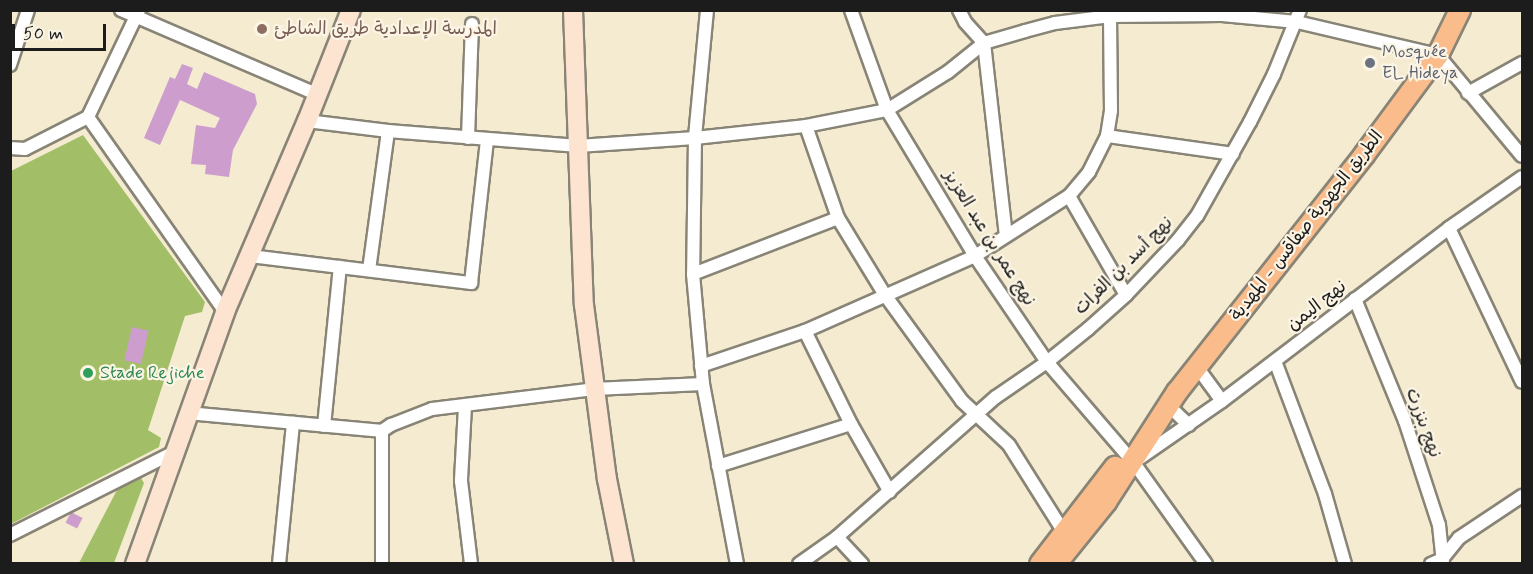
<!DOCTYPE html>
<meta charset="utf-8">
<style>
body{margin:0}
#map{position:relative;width:1533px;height:574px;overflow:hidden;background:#f4ebd1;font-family:Mynerve,"Playpen Sans Arabic",sans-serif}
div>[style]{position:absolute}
.green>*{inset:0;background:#a2bf67}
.building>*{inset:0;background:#cd9ecd;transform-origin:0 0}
.roads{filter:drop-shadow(2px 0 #888476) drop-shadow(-2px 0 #888476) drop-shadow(0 2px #888476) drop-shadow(0 -2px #888476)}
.street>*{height:12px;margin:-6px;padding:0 6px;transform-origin:6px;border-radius:6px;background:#fff}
.secondary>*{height:18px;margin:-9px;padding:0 9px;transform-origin:9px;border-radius:9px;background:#fde4d1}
.primary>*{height:20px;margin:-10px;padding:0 10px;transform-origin:10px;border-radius:10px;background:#fabc8b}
.dots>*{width:16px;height:16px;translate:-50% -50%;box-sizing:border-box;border:3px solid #fcf5e5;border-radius:50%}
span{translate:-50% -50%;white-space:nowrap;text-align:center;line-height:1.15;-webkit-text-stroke:4.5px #fcf5e5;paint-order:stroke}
.education-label{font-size:18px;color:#785e54}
.left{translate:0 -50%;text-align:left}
.worship-label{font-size:18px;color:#5b616d}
.street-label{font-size:18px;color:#1c1c1c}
.leisure-label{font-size:18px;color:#27864d}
.frame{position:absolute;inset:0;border:12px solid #1c1c1c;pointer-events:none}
.scale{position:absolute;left:12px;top:24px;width:94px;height:27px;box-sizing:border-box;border:3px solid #1c1c1c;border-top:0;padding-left:8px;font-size:18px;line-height:21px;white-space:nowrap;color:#1c1c1c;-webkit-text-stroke:4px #fcf5e5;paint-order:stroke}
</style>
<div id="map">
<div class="green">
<i style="clip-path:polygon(83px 135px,205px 302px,202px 312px,185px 316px,148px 430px,161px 438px,159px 447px,11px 524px,11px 171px)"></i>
<i style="clip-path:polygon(141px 478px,144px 483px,114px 563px,79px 563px,117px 490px)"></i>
</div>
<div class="building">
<i style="clip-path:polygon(182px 64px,193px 68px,187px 84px,197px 89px,204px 72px,255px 94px,257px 104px,233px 150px,229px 177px,205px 174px,206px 165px,191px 164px,196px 125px,215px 128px,220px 118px,180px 100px,160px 145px,144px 138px,170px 77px,175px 79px)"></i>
<i style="left:132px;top:327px;width:17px;height:34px;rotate:13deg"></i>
<i style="left:71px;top:512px;width:13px;height:12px;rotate:27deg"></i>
</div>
<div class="roads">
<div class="street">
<i style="left:121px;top:10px;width:215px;rotate:23.3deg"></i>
<i style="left:707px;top:10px;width:129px;rotate:95.4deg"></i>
<i style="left:695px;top:138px;width:136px;rotate:90.8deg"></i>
<i style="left:693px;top:274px;width:110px;rotate:84.8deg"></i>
<i style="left:703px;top:384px;width:183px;rotate:79.3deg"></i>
<i style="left:851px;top:10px;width:106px;rotate:70.2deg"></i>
<i style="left:887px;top:110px;width:170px;rotate:58.9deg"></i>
<i style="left:975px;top:256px;width:128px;rotate:55.8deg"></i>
<i style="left:1047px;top:362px;width:133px;rotate:49.3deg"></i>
<i style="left:1134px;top:463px;width:124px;rotate:54.5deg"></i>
<i style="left:959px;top:10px;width:13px;rotate:63deg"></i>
<i style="left:965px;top:22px;width:28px;rotate:48deg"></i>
<i style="left:984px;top:43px;width:194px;rotate:83.5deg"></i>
<i style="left:10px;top:65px;width:58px;rotate:-71.9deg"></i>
<i style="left:1468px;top:93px;width:62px;rotate:-29.1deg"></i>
<i style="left:88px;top:117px;width:119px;rotate:-64.5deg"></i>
<i style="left:307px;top:121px;width:82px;rotate:7deg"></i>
<i style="left:388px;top:131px;width:191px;rotate:4.5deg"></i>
<i style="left:578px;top:146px;width:117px;rotate:-3.9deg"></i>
<i style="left:695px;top:138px;width:112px;rotate:-6.2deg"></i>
<i style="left:806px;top:126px;width:83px;rotate:-11.2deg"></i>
<i style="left:887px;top:110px;width:72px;rotate:-31.9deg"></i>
<i style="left:948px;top:72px;width:46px;rotate:-38.9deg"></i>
<i style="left:984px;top:43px;width:43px;rotate:-16.3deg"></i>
<i style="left:1025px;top:31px;width:31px;rotate:-15deg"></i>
<i style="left:1055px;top:23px;width:56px;rotate:-7.1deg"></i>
<i style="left:1111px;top:16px;width:111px;rotate:-0.5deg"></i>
<i style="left:1222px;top:15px;width:75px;rotate:5.3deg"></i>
<i style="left:1297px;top:22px;width:145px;rotate:13.2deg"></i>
<i style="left:1438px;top:55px;width:131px;rotate:50.3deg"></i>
<i style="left:806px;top:126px;width:97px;rotate:70.8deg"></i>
<i style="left:838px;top:218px;width:90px;rotate:58.6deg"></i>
<i style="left:885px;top:295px;width:131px;rotate:54deg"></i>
<i style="left:962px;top:401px;width:64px;rotate:43.1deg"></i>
<i style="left:1009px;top:445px;width:105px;rotate:57.8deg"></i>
<i style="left:1107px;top:136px;width:127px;rotate:8.1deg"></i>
<i style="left:468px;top:138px;width:114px;rotate:-88deg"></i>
<i style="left:10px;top:148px;width:15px;rotate:4deg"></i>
<i style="left:25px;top:149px;width:71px;rotate:-26.9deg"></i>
<i style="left:88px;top:117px;width:238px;rotate:54.9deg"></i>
<i style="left:1069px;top:196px;width:114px;rotate:60.1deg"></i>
<i style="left:1449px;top:228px;width:170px;rotate:64.6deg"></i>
<i style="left:250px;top:256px;width:223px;rotate:7deg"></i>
<i style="left:471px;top:283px;width:144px;rotate:-83.6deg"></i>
<i style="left:369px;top:270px;width:140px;rotate:-82.2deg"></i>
<i style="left:693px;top:274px;width:155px;rotate:-21.1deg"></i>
<i style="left:1355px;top:299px;width:132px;rotate:67.7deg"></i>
<i style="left:1405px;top:421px;width:109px;rotate:71.9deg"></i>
<i style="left:1439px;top:525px;width:39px;rotate:84deg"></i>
<i style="left:805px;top:331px;width:104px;rotate:63.7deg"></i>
<i style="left:851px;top:424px;width:78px;rotate:60.2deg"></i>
<i style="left:1275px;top:361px;width:142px;rotate:69.4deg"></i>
<i style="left:1325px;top:494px;width:73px;rotate:74.1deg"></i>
<i style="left:701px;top:366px;width:110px;rotate:-18.6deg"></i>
<i style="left:805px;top:331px;width:186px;rotate:-23.8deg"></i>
<i style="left:975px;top:256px;width:112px;rotate:-32.6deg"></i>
<i style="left:1069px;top:196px;width:31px;rotate:-50deg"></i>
<i style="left:1089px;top:172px;width:40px;rotate:-63.4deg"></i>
<i style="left:1107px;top:136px;width:25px;rotate:-81deg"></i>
<i style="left:1111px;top:111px;width:101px;rotate:-90.6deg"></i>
<i style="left:1197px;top:367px;width:42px;rotate:53.7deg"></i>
<i style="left:1168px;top:405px;width:29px;rotate:44deg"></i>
<i style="left:465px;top:406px;width:75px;rotate:93.1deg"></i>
<i style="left:461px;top:481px;width:84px;rotate:83.1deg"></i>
<i style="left:188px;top:413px;width:195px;rotate:5.3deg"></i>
<i style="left:324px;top:426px;width:160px;rotate:-84.3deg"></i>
<i style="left:1137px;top:460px;width:103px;rotate:-34.8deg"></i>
<i style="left:1222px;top:401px;width:285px;rotate:-37.3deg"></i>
<i style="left:1449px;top:228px;width:89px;rotate:-34.9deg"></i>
<i style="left:718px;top:466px;width:139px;rotate:-17.5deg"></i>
<i style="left:10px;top:535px;width:184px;rotate:-26.8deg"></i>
<i style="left:837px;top:537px;width:37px;rotate:47deg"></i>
<i style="left:279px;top:564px;width:142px;rotate:-84.3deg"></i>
<i style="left:382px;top:564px;width:133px;rotate:-90deg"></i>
<i style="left:382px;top:431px;width:11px;rotate:-34deg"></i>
<i style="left:391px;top:425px;width:44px;rotate:-21.3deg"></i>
<i style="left:432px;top:409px;width:163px;rotate:-7deg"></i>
<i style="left:594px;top:389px;width:109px;rotate:-2.6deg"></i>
<i style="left:799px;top:564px;width:47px;rotate:-35.4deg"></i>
<i style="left:837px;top:537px;width:212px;rotate:-41.4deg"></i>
<i style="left:996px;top:397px;width:62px;rotate:-34.5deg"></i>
<i style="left:1047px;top:362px;width:53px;rotate:-38.8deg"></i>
<i style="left:1088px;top:329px;width:51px;rotate:-41.8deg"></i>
<i style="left:1126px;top:295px;width:76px;rotate:-46.6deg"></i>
<i style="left:1178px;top:240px;width:31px;rotate:-52deg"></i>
<i style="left:1197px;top:216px;width:108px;rotate:-60.6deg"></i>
<i style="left:1250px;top:122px;width:54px;rotate:-63.4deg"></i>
<i style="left:1274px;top:74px;width:69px;rotate:-67.9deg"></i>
<i style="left:1431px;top:564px;width:12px;rotate:-24deg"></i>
<i style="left:1442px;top:559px;width:27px;rotate:-51deg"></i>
<i style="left:1459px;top:538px;width:76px;rotate:-33.7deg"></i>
</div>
<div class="secondary">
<i style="left:573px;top:10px;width:295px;rotate:87.9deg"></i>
<i style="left:584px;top:305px;width:176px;rotate:82.5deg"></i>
<i style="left:607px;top:479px;width:87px;rotate:78.7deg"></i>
<i style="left:135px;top:564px;width:268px;rotate:-70.3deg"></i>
<i style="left:225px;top:312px;width:208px;rotate:-66.8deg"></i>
<i style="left:307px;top:121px;width:119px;rotate:-68.4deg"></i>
</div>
<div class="primary">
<i style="left:1040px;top:564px;width:123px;rotate:-52.3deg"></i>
<i style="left:1056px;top:564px;width:80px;rotate:-51.1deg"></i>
<i style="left:1106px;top:502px;width:131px;rotate:-57.2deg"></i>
<i style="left:1177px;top:392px;width:302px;rotate:-51.7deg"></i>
<i style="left:1364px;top:155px;width:124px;rotate:-53.5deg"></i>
<i style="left:1438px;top:55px;width:50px;rotate:-63.9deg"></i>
</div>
</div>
<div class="dots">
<i style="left:262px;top:29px;background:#8d6e63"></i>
<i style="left:1370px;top:63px;background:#6b7280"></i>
<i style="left:88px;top:373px;background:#2e9e5b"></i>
</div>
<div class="education-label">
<span class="left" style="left:274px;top:29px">المدرسة الإعدادية طريق الشاطئ</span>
</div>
<div class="worship-label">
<span class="left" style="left:1382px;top:63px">Mosquée<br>EL Hideya</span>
</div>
<div class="street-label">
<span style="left:1307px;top:226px;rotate:-52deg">الطريق الجهوية صفاقس - المهدية</span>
<span style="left:989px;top:238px;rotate:58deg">نهج عمر بن عبد العزيز</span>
<span style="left:1124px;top:266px;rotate:-45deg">نهج أسد بن الفرات</span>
<span style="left:1317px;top:306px;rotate:-38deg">نهج اليمن</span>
<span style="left:1423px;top:423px;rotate:70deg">نهج بنزرت</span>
</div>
<div class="leisure-label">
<span class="left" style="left:100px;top:373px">Stade Rejiche</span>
</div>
<div class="frame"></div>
<div class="scale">50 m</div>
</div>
